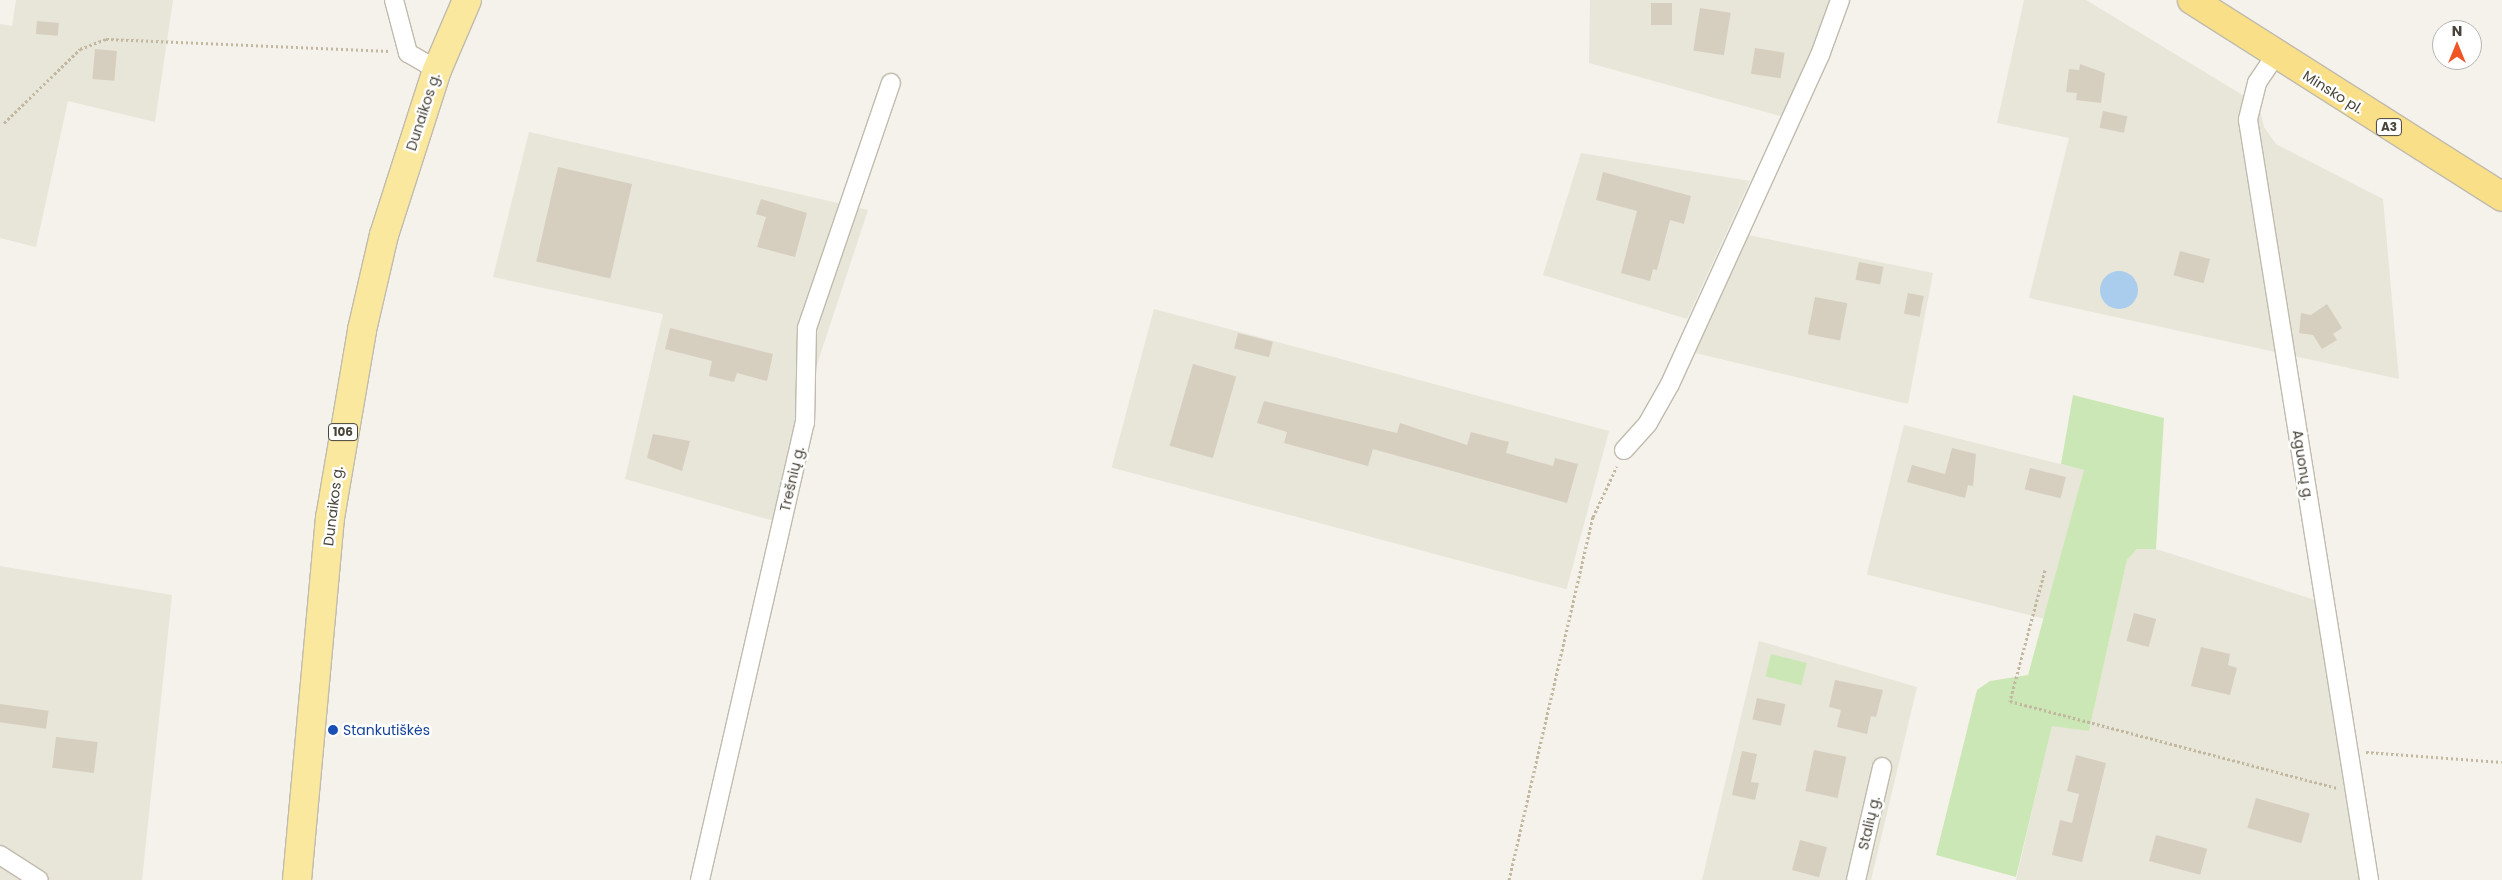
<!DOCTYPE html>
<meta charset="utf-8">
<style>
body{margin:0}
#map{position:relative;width:2502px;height:880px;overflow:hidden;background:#f5f2eb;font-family:Poppins,sans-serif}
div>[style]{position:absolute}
.residential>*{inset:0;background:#e8e5d9;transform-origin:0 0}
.green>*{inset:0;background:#cce7b6;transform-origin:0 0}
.water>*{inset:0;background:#aacdee}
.round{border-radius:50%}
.building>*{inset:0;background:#d6cfc0;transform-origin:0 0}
.path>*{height:3px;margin-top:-1.5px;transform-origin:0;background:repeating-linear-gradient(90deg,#c1b89f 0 2.5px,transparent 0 5px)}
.roads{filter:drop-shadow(1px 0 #c0bbad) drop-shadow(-1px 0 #c0bbad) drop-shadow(0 1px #c0bbad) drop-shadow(0 -1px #c0bbad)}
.minor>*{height:18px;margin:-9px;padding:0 9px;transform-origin:9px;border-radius:9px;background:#fff}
.primary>*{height:28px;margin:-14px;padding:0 14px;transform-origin:14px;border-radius:14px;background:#fae89e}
.trunk>*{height:28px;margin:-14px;padding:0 14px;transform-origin:14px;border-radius:14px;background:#f9e088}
.dots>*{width:14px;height:14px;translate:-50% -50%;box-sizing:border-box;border:2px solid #fff;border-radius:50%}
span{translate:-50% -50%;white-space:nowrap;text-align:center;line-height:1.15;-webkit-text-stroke:5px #fff;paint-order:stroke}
.shield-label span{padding:1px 4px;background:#fff;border:1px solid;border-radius:4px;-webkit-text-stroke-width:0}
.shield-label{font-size:12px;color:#494439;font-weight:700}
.street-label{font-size:14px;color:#494439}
.transit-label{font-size:14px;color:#164399}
.left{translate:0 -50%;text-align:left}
.north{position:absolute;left:2432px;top:20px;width:50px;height:50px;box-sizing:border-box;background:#fff;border:1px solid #b6b4b0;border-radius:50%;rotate:0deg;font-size:14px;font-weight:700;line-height:20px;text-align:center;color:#494439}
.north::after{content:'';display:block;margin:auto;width:18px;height:22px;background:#f15525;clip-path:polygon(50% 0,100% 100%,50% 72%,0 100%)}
</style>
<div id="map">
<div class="residential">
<i style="clip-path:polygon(16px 0,173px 0,155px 122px,68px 101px,36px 247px,0 238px,0 24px,12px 26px)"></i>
<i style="clip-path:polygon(1590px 0,1832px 0,1784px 117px,1589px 63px)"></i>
<i style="clip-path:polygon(2024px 0,2086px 0,2259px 105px,2264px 127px,2276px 144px,2383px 199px,2399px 379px,2029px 298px,2069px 138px,1997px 123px)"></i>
<i style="clip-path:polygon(529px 132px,868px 210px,798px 422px,774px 521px,625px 479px,663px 314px,493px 277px)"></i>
<i style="clip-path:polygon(1581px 153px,1750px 181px,1687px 319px,1543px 275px)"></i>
<i style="clip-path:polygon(1743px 234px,1933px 273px,1908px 404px,1691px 352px)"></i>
<i style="left:1154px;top:309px;width:471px;height:164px;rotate:15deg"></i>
<i style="left:1904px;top:425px;width:187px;height:154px;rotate:14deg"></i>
<i style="clip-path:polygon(2137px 549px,2156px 549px,2315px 600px,2364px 880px,2016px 880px,2052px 725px,2089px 731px,2127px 560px)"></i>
<i style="clip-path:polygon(0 566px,172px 595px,142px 880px,0 880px)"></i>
<i style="clip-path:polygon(1759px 641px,1917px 687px,1871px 880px,1702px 880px)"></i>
</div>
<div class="green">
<i style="clip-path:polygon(2073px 395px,2164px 418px,2156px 549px,2137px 549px,2127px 560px,2089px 731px,2052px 726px,2016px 877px,1936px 855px,1977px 690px,1990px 681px,2028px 675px,2084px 470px,2061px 464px)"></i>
<i style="left:1771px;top:654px;width:37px;height:23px;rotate:14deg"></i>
</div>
<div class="water">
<i class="round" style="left:2100px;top:271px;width:38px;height:38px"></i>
</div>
<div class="building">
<i style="left:1651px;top:3px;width:21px;height:22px"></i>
<i style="left:1700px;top:8px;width:31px;height:43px;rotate:9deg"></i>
<i style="left:37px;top:21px;width:22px;height:13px;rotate:5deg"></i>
<i style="left:1755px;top:48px;width:30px;height:26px;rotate:9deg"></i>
<i style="left:95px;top:49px;width:22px;height:30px;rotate:5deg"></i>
<i style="clip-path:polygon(2080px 64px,2105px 73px,2101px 103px,2076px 100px,2077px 93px,2066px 92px,2069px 69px,2079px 70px)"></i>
<i style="left:2103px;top:111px;width:25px;height:17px;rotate:12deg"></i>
<i style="left:558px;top:167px;width:76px;height:97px;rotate:13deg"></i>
<i style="clip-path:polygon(1603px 172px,1691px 196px,1684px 224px,1670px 220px,1657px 270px,1653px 269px,1650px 281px,1621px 273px,1637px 211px,1596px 200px)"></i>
<i style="clip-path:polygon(761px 199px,807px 213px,795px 257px,757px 247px,766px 217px,756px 214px)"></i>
<i style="left:2180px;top:251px;width:31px;height:25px;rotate:15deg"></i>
<i style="left:1859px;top:262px;width:25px;height:18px;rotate:11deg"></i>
<i style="left:1908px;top:293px;width:16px;height:21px;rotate:11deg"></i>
<i style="left:1815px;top:297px;width:33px;height:38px;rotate:11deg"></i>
<i style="clip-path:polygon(2327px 304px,2342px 328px,2333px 334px,2337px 340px,2322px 349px,2313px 335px,2299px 333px,2301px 313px,2311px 315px)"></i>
<i style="clip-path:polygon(670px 328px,773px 354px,767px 381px,737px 373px,734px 382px,709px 376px,712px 361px,665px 349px)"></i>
<i style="left:1238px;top:333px;width:36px;height:16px;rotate:14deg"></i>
<i style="left:1193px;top:364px;width:45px;height:85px;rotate:16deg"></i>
<i style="clip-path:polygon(1264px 401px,1397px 433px,1400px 423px,1467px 445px,1471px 432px,1509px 442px,1506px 453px,1553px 466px,1555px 458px,1578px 464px,1567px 503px,1373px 449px,1368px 466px,1284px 443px,1287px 432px,1257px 423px)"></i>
<i style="clip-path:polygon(653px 434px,690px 441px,682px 471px,647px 458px)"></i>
<i style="clip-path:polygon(1952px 448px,1976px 454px,1973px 486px,1968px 485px,1965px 498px,1907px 482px,1912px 465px,1945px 474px)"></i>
<i style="left:2030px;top:468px;width:37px;height:22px;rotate:14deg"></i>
<i style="left:2134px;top:613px;width:23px;height:29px;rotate:15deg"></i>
<i style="clip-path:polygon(2201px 647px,2230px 654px,2228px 665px,2237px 668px,2230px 695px,2191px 686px)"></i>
<i style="clip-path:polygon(1835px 680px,1883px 690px,1876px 717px,1871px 716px,1867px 734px,1837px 727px,1841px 710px,1829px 707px)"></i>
<i style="left:1757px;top:698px;width:29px;height:22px;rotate:12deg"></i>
<i style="left:0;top:704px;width:49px;height:18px;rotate:8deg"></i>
<i style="left:56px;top:737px;width:42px;height:31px;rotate:7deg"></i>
<i style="left:1814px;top:750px;width:33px;height:42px;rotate:12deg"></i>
<i style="clip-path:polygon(1742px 751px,1757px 754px,1751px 782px,1759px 783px,1755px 800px,1732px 795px)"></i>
<i style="clip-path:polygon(2076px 755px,2106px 763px,2082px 862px,2052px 855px,2060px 820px,2072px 823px,2079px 794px,2067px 791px)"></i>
<i style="left:2256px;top:798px;width:56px;height:31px;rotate:16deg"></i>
<i style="left:2156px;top:835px;width:53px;height:27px;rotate:15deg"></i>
<i style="left:1800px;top:840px;width:28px;height:31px;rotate:15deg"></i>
</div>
<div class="path">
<i style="left:4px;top:123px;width:106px;rotate:-44.2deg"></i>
<i style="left:80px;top:49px;width:28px;rotate:-21deg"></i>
<i style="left:106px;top:39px;width:284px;rotate:2.4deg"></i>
<i style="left:2045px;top:570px;width:136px;rotate:105deg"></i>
<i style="left:2010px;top:701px;width:339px;rotate:14.9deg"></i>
<i style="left:2366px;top:752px;width:136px;rotate:4.2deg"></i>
<i style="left:1509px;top:880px;width:373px;rotate:-77deg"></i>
<i style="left:1593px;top:517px;width:56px;rotate:-64.8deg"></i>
</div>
<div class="roads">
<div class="minor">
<i style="left:394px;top:0;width:55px;rotate:75.2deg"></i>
<i style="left:408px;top:53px;width:34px;rotate:30deg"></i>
<i style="left:2275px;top:56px;width:32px;rotate:124deg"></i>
<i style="left:2257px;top:83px;width:38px;rotate:104deg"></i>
<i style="left:2248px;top:120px;width:770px;rotate:80.95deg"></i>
<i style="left:1624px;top:450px;width:36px;rotate:-48deg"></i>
<i style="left:1648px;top:423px;width:45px;rotate:-60.6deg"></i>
<i style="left:1670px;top:384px;width:362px;rotate:-65.5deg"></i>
<i style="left:1820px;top:55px;width:59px;rotate:-70deg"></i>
<i style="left:0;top:855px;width:46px;rotate:32.7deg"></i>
<i style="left:700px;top:880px;width:469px;rotate:-77.1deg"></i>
<i style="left:805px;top:423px;width:95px;rotate:-88.8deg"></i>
<i style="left:807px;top:328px;width:259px;rotate:-71.1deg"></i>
<i style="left:1856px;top:880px;width:116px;rotate:-77deg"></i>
</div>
<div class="primary">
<i style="left:297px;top:880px;width:364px;rotate:-84.8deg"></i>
<i style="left:330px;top:518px;width:191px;rotate:-80.3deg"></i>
<i style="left:362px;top:330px;width:98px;rotate:-77deg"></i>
<i style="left:384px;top:235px;width:173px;rotate:-72.2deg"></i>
<i style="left:437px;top:70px;width:76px;rotate:-66.8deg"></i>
</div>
<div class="trunk">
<i style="left:2192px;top:0;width:367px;rotate:32.4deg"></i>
</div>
</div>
<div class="dots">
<i style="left:333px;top:730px;background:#1a4fb4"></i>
</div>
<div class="shield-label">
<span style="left:2389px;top:127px">A3</span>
<span style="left:343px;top:432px">106</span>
</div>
<div class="street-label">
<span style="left:2333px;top:92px;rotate:32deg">Minsko pl.</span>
<span style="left:423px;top:112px;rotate:-72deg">Dunaikos g.</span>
<span style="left:2303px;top:465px;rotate:81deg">Aguonų g.</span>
<span style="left:792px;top:479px;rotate:-77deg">Trešnių g.</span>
<span style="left:333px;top:506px;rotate:-83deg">Dunaikos g.</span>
<span style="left:1869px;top:823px;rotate:-77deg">Stalių g.</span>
</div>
<div class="transit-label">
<span class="left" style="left:343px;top:730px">Stankutiškės</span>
</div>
<div class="north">N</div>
</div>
